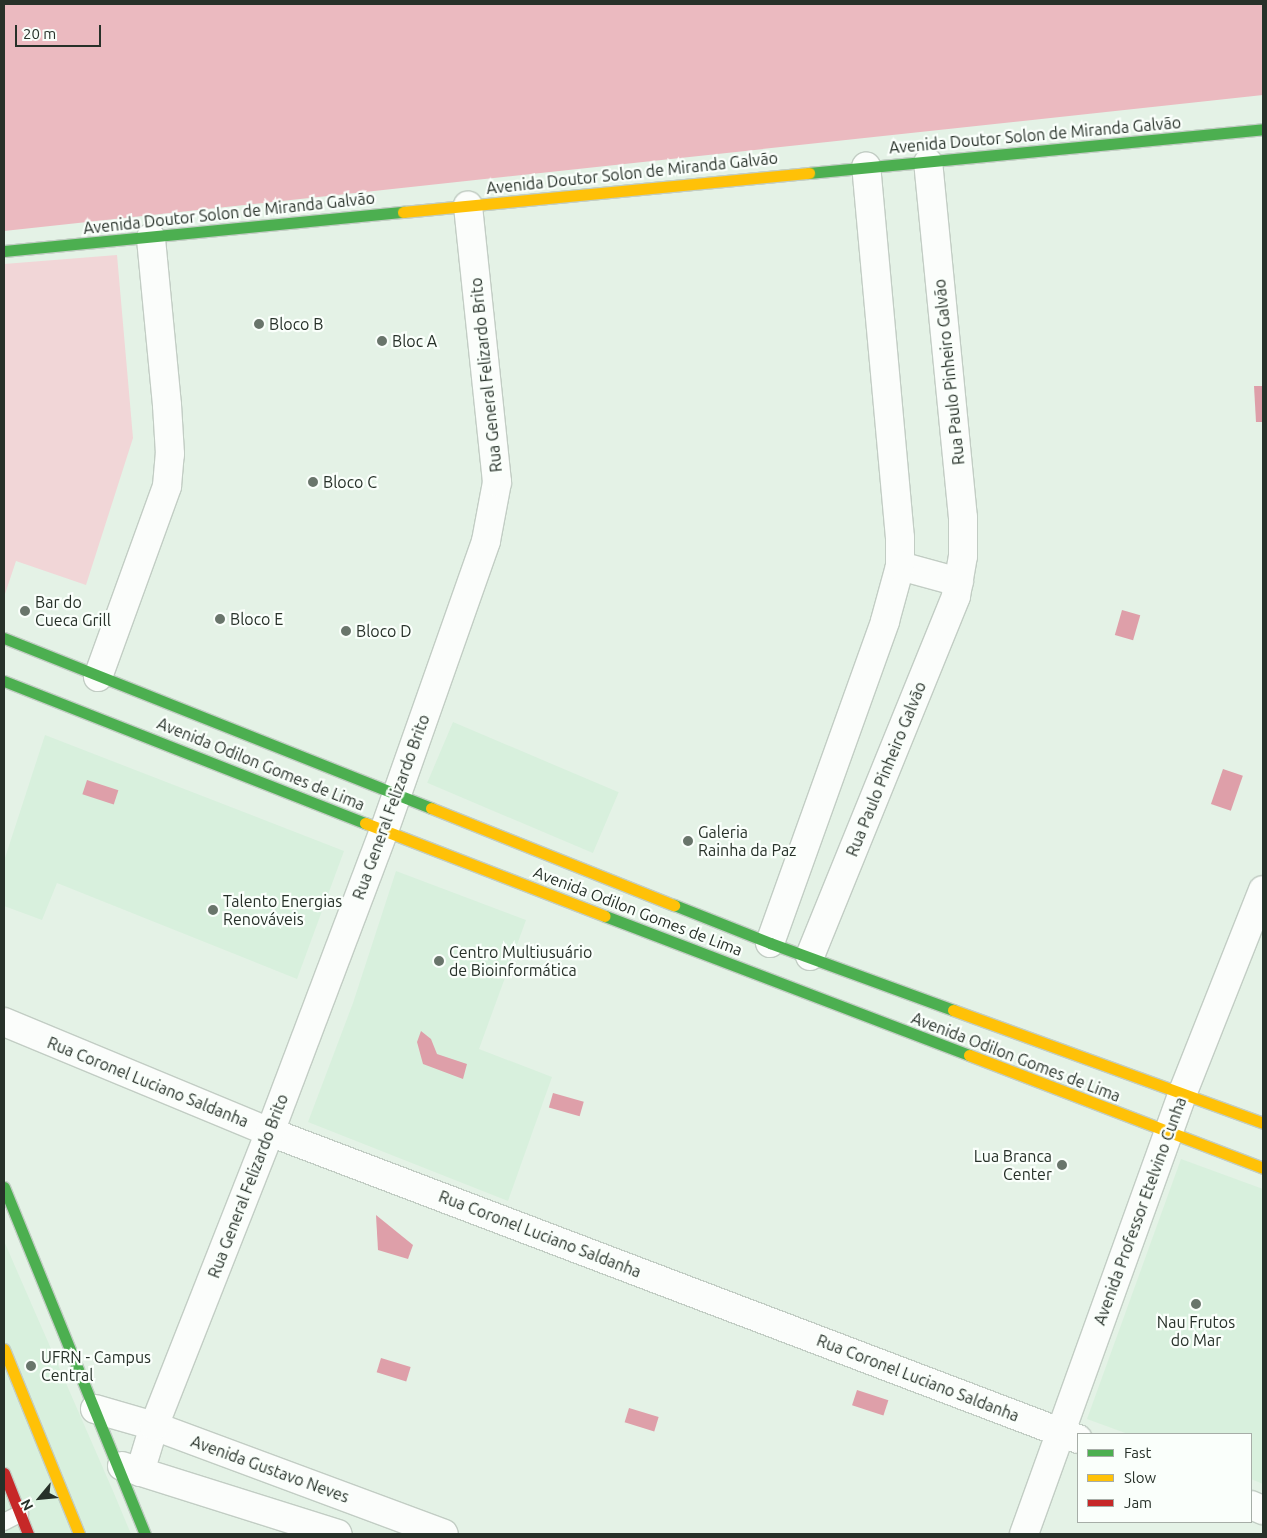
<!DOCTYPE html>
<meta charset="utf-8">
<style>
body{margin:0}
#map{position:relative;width:1267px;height:1538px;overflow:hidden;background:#e4f2e6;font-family:Ubuntu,sans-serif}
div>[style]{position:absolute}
.built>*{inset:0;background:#d8f0dd;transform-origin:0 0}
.green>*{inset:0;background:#f1d6d7}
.forest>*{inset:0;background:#ebbac0}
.water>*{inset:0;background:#de9fa9;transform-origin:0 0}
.roads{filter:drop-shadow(1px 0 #c2cdc4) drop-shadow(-1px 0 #c2cdc4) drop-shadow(0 1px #c2cdc4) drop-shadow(0 -1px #c2cdc4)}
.lane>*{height:16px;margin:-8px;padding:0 8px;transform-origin:8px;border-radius:8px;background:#fbfdfb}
.street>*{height:28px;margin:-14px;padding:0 14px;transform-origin:14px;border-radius:14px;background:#fbfdfb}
.fast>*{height:11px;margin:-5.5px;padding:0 5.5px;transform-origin:5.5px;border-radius:5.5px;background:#4caf50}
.slow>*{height:11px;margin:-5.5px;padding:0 5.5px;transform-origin:5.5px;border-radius:5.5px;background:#ffc107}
.jam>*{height:11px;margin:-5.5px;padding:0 5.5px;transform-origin:5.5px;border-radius:5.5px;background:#c62828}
.dots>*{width:14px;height:14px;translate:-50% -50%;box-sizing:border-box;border:2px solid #fafffb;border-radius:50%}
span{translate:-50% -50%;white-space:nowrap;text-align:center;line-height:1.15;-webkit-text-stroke:4.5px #fafffb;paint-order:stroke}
.street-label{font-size:16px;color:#273129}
.poi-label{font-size:16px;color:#273129}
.left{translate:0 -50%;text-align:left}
.right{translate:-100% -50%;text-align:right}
.frame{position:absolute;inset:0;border:5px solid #273129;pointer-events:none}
.legend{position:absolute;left:1077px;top:1433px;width:175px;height:90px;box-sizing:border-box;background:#fafffb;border:1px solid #a6ada7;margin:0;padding:6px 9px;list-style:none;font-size:15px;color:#273129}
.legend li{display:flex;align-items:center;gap:10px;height:25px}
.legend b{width:25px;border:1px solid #a6ada7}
.north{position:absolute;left:15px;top:1473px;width:50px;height:50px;-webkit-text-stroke:4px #fafffb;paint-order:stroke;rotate:242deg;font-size:14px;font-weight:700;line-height:20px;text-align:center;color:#273129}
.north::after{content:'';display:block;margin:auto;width:18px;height:22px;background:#273129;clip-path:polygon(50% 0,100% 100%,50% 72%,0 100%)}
.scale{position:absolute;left:15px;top:25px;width:86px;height:22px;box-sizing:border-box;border:2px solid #273129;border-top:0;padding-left:6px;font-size:15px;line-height:18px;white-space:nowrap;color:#273129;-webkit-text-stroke:4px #fafffb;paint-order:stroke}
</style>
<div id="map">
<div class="built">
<i style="left:453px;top:722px;width:180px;height:66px;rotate:23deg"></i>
<i style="clip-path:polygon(45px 735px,344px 851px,297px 979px,57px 883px,42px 920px,4px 906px,4px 861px)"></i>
<i style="clip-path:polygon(396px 871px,526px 920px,479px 1049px,552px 1077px,508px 1201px,308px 1122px,353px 1003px)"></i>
<i style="clip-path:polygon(1181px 1159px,1263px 1189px,1263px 1484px,1251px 1479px,1251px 1434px,1128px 1434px,1087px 1419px)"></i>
<i style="clip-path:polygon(4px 1241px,113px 1491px,131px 1534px,4px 1534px)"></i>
</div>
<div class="green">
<i style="clip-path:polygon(117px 255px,133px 438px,86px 585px,16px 561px,4px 597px,4px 264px)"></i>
</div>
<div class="forest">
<i style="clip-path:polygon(4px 4px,1263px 4px,1263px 95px,4px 231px)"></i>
</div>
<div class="water">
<i style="clip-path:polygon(1254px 386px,1263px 386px,1263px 422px,1256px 422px)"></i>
<i style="left:1122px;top:610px;width:19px;height:26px;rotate:16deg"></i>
<i style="left:1223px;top:769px;width:21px;height:37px;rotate:19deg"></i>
<i style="left:87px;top:780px;width:33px;height:15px;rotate:18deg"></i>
<i style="clip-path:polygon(421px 1031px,431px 1039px,437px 1054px,467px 1064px,463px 1079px,423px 1064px,417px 1042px)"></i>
<i style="left:553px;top:1093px;width:32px;height:15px;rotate:16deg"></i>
<i style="clip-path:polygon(376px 1215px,413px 1245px,408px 1259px,378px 1250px)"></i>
<i style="left:381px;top:1358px;width:31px;height:15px;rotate:17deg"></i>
<i style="left:857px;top:1390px;width:33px;height:16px;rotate:18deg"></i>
<i style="left:629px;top:1408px;width:31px;height:15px;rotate:17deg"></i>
</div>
<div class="roads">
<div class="lane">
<i style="left:4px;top:1522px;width:18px;rotate:-27deg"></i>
</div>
<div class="street">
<i style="left:900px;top:566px;width:61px;rotate:15.2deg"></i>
<i style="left:98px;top:677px;width:203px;rotate:-70.1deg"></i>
<i style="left:167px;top:486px;width:32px;rotate:-85deg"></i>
<i style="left:170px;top:454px;width:49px;rotate:-93.5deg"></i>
<i style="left:167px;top:405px;width:168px;rotate:-95.5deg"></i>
<i style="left:770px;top:943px;width:342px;rotate:-70.3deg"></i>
<i style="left:885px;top:621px;width:57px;rotate:-74.7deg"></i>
<i style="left:900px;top:566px;width:28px;rotate:-90deg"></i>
<i style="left:900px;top:538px;width:373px;rotate:-95.2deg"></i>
<i style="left:810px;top:956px;width:388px;rotate:-67.9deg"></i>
<i style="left:956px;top:596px;width:41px;rotate:-80.1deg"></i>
<i style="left:963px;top:556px;width:38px;rotate:-90deg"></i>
<i style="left:963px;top:518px;width:357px;rotate:-95.6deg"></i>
<i style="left:4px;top:1022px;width:288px;rotate:22.5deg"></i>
<i style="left:270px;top:1132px;width:864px;rotate:20.8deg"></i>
<i style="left:95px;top:1409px;width:61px;rotate:16.1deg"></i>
<i style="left:154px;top:1426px;width:309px;rotate:20.4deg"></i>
<i style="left:122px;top:1466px;width:226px;rotate:17.5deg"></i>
<i style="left:140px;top:1472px;width:48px;rotate:-73.1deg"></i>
<i style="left:154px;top:1426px;width:316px;rotate:-68.5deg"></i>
<i style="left:270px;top:1132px;width:322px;rotate:-69.3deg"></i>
<i style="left:384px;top:831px;width:307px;rotate:-70.6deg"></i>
<i style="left:486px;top:541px;width:60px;rotate:-79.4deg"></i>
<i style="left:497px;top:482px;width:278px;rotate:-96deg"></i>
<i style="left:1251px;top:1505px;width:13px;rotate:23deg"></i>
<i style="left:1024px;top:1534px;width:470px;rotate:-70.2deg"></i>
<i style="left:1183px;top:1092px;width:217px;rotate:-68.4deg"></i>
</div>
<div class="fast">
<i style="left:809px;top:173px;width:456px;rotate:-5.5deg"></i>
<i style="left:4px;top:251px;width:401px;rotate:-5.6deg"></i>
<i style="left:4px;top:638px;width:460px;rotate:21.7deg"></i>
<i style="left:4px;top:681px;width:388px;rotate:21.5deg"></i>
<i style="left:674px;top:905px;width:103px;rotate:21.6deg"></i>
<i style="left:770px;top:943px;width:195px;rotate:20.1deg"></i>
<i style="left:605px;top:916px;width:390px;rotate:20.9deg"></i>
<i style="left:4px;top:1187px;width:375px;rotate:67.9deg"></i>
</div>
<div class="slow">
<i style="left:403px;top:212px;width:408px;rotate:-5.5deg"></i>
<i style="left:431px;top:808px;width:262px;rotate:21.8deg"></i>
<i style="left:365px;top:823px;width:257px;rotate:21.2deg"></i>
<i style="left:953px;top:1010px;width:330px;rotate:20deg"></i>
<i style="left:969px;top:1055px;width:315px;rotate:21deg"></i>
<i style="left:4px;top:1349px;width:200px;rotate:67.9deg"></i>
</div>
<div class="jam">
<i style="left:4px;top:1473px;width:66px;rotate:68.5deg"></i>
</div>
</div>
<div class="dots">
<i style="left:259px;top:324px;background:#69756b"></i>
<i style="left:382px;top:341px;background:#69756b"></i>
<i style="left:313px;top:482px;background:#69756b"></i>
<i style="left:25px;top:611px;background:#69756b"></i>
<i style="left:220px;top:619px;background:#69756b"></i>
<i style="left:346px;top:631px;background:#69756b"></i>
<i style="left:688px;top:841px;background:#69756b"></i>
<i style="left:213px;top:910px;background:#69756b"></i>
<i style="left:439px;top:961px;background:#69756b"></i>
<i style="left:1062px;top:1165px;background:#69756b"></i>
<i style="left:1196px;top:1304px;background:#69756b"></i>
<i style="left:31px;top:1366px;background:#69756b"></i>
</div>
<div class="street-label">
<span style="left:1035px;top:135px;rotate:-5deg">Avenida Doutor Solon de Miranda Galvão</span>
<span style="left:632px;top:173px;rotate:-6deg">Avenida Doutor Solon de Miranda Galvão</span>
<span style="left:229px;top:213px;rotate:-6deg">Avenida Doutor Solon de Miranda Galvão</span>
<span style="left:949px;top:372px;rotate:-96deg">Rua Paulo Pinheiro Galvão</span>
<span style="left:486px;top:375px;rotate:-96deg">Rua General Felizardo Brito</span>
<span style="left:261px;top:764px;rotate:22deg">Avenida Odilon Gomes de Lima</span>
<span style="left:886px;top:769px;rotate:-68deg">Rua Paulo Pinheiro Galvão</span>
<span style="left:391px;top:807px;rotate:-70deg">Rua General Felizardo Brito</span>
<span style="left:638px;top:911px;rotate:21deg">Avenida Odilon Gomes de Lima</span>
<span style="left:1016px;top:1057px;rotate:21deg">Avenida Odilon Gomes de Lima</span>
<span style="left:148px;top:1082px;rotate:22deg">Rua Coronel Luciano Saldanha</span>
<span style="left:248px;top:1186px;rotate:-69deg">Rua General Felizardo Brito</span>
<span style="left:1140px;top:1211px;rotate:-70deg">Avenida Professor Etelvino Cunha</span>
<span style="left:540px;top:1234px;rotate:21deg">Rua Coronel Luciano Saldanha</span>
<span style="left:918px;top:1378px;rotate:21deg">Rua Coronel Luciano Saldanha</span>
<span style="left:270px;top:1469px;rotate:20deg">Avenida Gustavo Neves</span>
</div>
<div class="poi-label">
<span class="left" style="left:269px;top:324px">Bloco B</span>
<span class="left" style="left:392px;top:341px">Bloc A</span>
<span class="left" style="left:323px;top:482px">Bloco C</span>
<span class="left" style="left:35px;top:611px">Bar do<br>Cueca Grill</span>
<span class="left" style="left:230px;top:619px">Bloco E</span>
<span class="left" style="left:356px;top:631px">Bloco D</span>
<span class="left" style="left:698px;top:841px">Galeria<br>Rainha da Paz</span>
<span class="left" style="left:223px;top:910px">Talento Energias<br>Renováveis</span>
<span class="left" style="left:449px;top:961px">Centro Multiusuário<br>de Bioinformática</span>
<span class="right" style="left:1052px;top:1165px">Lua Branca<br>Center</span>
<span style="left:1196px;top:1331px">Nau Frutos<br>do Mar</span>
<span class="left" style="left:41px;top:1366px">UFRN - Campus<br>Central</span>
</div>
<div class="frame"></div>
<ul class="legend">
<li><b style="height:6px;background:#4caf50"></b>Fast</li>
<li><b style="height:6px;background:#ffc107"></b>Slow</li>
<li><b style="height:6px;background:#c62828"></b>Jam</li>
</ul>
<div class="north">N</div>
<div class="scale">20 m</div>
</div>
